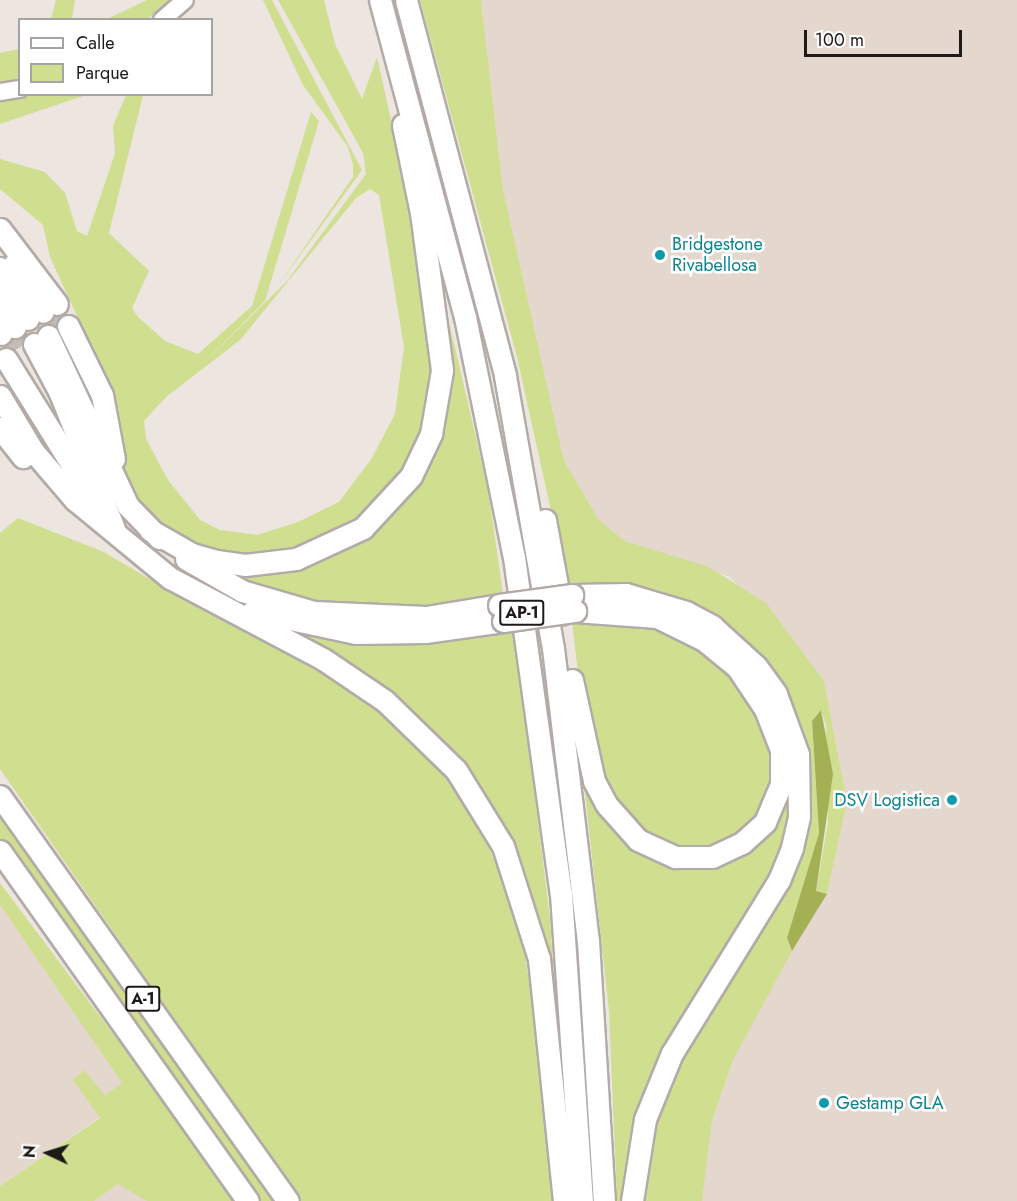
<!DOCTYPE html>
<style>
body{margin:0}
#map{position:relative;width:1017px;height:1201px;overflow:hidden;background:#ece5e0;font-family:Jost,sans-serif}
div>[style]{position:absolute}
.built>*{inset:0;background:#e4d7cd}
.green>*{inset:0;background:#d0de90;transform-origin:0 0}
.forest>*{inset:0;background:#a3b154}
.highway-tunnel>*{height:21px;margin-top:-10.5px;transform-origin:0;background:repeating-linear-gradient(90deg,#c3bcb8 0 21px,transparent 0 31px)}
.roads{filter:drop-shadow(2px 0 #b2aba7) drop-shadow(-2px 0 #b2aba7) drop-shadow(0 2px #b2aba7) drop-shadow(0 -2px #b2aba7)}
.secondary>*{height:16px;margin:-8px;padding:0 8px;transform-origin:8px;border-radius:8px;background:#fff}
.highway>*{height:21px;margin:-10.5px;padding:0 10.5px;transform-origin:10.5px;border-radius:10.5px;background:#fff}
.bridges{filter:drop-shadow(2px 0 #b2aba7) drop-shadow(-2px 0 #b2aba7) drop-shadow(0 2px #b2aba7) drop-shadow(0 -2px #b2aba7)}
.highway-bridge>*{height:21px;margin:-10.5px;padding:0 10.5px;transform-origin:10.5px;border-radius:10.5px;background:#fff}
.dots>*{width:16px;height:16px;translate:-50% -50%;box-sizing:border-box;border:3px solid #fff;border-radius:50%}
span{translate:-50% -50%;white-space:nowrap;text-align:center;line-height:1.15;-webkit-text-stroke:5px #fff;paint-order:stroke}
.shield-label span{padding:2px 4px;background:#fff;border:2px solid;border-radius:4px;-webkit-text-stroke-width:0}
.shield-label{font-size:16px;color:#1d1a19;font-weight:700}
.culture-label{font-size:18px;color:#0d838f}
.left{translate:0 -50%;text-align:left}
.right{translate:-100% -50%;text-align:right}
.legend{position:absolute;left:18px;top:18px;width:195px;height:78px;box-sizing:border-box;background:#fff;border:2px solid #a5a3a3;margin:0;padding:8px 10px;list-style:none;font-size:18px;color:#1d1a19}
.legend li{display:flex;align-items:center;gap:12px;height:30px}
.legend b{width:30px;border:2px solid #a5a3a3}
.north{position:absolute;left:18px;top:1123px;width:60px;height:60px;-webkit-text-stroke:4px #fff;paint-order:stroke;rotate:274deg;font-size:16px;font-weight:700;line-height:24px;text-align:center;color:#1d1a19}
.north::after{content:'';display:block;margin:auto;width:21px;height:27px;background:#1d1a19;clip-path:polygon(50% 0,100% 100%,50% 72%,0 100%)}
.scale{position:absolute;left:804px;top:30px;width:158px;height:27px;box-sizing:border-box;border:3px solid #1d1a19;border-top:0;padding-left:8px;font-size:18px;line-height:21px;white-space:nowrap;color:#1d1a19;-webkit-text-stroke:4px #fff;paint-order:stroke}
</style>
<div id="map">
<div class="built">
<i style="clip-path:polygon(481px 0,1017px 0,1017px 1201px,702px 1201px,712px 1121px,733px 1060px,770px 985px,827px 894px,847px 802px,824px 681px,806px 658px,730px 577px,625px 541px,599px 520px,564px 461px,503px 189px)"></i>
<i style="clip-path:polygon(0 905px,123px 1083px,105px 1095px,84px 1070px,74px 1080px,100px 1117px,0 1186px)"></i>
<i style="clip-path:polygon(119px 1183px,135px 1190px,147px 1201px,94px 1201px)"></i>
</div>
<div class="green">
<i style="clip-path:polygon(56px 0,75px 0,72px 19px,51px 19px)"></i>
<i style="clip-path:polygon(147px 0,171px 0,147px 19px,107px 19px)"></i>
<i style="clip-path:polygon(263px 0,272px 0,362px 170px,277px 287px,353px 177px,353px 164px,348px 147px,303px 85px)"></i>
<i style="clip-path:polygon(evenodd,278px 0,324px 0,335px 44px,362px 99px,377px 57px,415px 227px,433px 370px,419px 443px,386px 496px,332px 539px,269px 557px,206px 553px,169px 532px,139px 504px,123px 473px,109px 386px,50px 257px,43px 225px,0 189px,0 159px,45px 172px,65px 193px,77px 231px,87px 236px,115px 153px,113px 126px,126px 95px,143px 95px,109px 233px,149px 271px,132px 308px,138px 317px,165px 341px,198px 354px,252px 306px,311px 112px,319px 121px,265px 301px,201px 366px,287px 281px,366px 174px,363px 153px,278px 0,370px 189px,379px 195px,404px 347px,395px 414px,372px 458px,339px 502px,298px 522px,257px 535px,220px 530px,200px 520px,168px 480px,146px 439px,144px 421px,166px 397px,240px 340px,356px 198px,370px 189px)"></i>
<i style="clip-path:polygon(420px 0,481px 0,503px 189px,564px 461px,599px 520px,625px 541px,709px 567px,766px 603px,824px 681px,847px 802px,827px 894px,816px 891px,828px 823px,826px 725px,821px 710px,812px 721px,819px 833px,787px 938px,792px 951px,733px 1060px,712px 1121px,702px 1201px,641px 1201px,654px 1124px,672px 1073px,703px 1014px,767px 920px,792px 873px,811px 802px,807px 757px,795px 712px,774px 670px,739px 632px,659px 590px,603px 582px,567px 583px,517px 357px)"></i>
<i style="clip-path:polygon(19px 49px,19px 81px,0 84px,0 53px)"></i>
<i style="clip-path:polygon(37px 95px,37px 94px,86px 95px,0 124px,0 100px)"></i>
<i style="clip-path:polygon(435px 262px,488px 489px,503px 594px,402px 608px,319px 605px,230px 577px,231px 572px,351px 543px,437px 433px)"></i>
<i style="clip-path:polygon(18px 518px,104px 552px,198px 608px,291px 653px,397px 724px,432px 757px,470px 807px,518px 912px,543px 1066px,553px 1201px,301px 1201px,0 769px,0 533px)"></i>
<i style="clip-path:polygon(572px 621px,640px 624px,677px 636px,702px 650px,734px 680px,756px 711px,773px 758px,773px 784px,753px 824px,714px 850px,690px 852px,643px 835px,609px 796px,580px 689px)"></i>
<i style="clip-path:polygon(271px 623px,350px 642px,400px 644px,514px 628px,550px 918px,561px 1072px,535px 916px,475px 783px)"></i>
<i style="clip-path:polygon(788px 751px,791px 816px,781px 858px,684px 1013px,624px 1201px,617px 1201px,609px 1011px,583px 775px,613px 828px,636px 849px,680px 865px,713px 865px,749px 851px,774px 824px)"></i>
<i style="left:0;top:810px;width:480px;height:28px;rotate:55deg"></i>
<i style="clip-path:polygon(0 883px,216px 1171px,237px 1201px,147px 1201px,118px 1184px,94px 1201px,0 1201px,0 1186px,100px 1118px,73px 1080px,84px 1070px,105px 1095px,122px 1083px,0 905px)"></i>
</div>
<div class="forest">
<i style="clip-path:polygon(821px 710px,833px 774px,816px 891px,827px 894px,792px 951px,787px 938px,819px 833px,812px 721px)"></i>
</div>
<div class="highway-tunnel">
<i style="left:50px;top:308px;width:24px;rotate:60deg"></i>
<i style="left:7px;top:330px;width:25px;rotate:61deg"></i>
</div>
<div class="roads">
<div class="secondary">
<i style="left:162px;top:20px;width:30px;rotate:-41deg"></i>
<i style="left:0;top:92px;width:20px;rotate:-9deg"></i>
</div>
<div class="highway">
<i style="left:380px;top:0;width:328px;rotate:75deg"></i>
<i style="left:465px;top:317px;width:245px;rotate:78.5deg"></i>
<i style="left:514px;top:557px;width:340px;rotate:82.1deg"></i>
<i style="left:561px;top:894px;width:308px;rotate:86.1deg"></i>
<i style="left:406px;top:0;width:389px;rotate:75.2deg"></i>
<i style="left:505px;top:376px;width:276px;rotate:80deg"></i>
<i style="left:553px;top:648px;width:295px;rotate:83.2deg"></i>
<i style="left:588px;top:941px;width:260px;rotate:86.5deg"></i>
<i style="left:0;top:229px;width:94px;rotate:52.8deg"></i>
<i style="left:15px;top:263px;width:56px;rotate:60.3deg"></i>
<i style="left:0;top:268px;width:58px;rotate:61.2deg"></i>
<i style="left:0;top:300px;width:31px;rotate:61deg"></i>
<i style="left:68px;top:326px;width:77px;rotate:63.8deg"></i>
<i style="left:102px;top:395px;width:65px;rotate:79.4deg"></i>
<i style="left:0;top:332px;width:2px;rotate:63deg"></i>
<i style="left:48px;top:336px;width:188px;rotate:64.8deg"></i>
<i style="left:128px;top:506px;width:45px;rotate:45.9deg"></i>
<i style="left:34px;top:344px;width:55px;rotate:62deg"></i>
<i style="left:60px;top:393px;width:146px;rotate:68.3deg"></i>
<i style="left:6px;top:359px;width:163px;rotate:58.1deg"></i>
<i style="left:0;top:396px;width:64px;rotate:59deg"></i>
<i style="left:33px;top:451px;width:65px;rotate:49.4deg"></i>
<i style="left:75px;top:500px;width:123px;rotate:39.4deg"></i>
<i style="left:170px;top:578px;width:173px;rotate:27.9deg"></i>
<i style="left:323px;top:659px;width:75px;rotate:34.1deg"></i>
<i style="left:385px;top:701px;width:99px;rotate:44.2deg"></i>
<i style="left:456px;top:770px;width:89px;rotate:58.3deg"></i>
<i style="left:503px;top:846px;width:119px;rotate:72.3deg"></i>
<i style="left:539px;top:959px;width:243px;rotate:84.1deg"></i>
<i style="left:0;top:428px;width:37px;rotate:52deg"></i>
<i style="left:545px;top:520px;width:95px;rotate:79.6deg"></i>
<i style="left:150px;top:530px;width:48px;rotate:29.7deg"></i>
<i style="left:192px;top:554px;width:26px;rotate:16deg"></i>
<i style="left:217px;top:561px;width:28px;rotate:8deg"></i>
<i style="left:245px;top:565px;width:51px;rotate:-6.7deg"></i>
<i style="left:296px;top:559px;width:74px;rotate:-24.8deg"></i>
<i style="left:363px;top:528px;width:71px;rotate:-47.3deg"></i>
<i style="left:411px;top:476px;width:47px;rotate:-64.5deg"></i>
<i style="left:431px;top:434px;width:65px;rotate:-80.2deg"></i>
<i style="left:442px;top:370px;width:158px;rotate:-97.6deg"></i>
<i style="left:421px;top:213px;width:90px;rotate:-101.6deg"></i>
<i style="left:186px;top:559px;width:64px;rotate:29.7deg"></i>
<i style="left:242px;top:591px;width:75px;rotate:16.3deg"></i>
<i style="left:314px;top:612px;width:112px;rotate:2.6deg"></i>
<i style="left:426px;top:617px;width:74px;rotate:-9.3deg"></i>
<i style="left:572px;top:595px;width:54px;rotate:-1.1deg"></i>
<i style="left:626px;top:594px;width:63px;rotate:16.7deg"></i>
<i style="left:686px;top:612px;width:30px;rotate:28deg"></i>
<i style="left:712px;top:626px;width:59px;rotate:42.3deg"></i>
<i style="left:756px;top:666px;width:34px;rotate:54deg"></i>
<i style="left:776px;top:694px;width:64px;rotate:69.9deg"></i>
<i style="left:798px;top:754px;width:63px;rotate:89.1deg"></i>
<i style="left:799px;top:817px;width:32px;rotate:103deg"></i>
<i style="left:792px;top:848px;width:35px;rotate:112deg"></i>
<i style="left:779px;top:880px;width:203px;rotate:121.7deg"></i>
<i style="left:672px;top:1053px;width:71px;rotate:112.2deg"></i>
<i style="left:645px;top:1119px;width:83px;rotate:99deg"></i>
<i style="left:253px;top:611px;width:105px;rotate:12.1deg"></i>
<i style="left:356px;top:633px;width:69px;rotate:-0.8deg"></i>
<i style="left:425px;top:632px;width:79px;rotate:-8deg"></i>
<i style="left:572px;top:680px;width:103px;rotate:77.7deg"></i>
<i style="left:594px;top:781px;width:26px;rotate:62deg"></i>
<i style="left:606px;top:804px;width:48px;rotate:48.4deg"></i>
<i style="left:638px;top:840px;width:41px;rotate:24.7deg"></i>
<i style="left:675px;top:857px;width:37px"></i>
<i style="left:712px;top:857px;width:33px;rotate:-25deg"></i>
<i style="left:742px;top:843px;width:31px;rotate:-42deg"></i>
<i style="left:765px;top:822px;width:41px;rotate:-67.2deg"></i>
<i style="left:781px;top:784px;width:34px;rotate:-90deg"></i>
<i style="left:781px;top:750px;width:44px;rotate:-111.3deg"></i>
<i style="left:765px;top:709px;width:50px;rotate:-123.7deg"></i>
<i style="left:737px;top:667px;width:43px;rotate:-140.7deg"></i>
<i style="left:704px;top:640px;width:52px;rotate:-153.9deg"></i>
<i style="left:657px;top:617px;width:82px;rotate:-175.8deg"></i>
<i style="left:0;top:796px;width:497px;rotate:54.6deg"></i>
<i style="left:0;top:851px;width:429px;rotate:54.7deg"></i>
</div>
</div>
<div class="bridges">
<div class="highway-bridge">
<i style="left:499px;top:605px;width:74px;rotate:-7.8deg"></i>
<i style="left:503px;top:621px;width:73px;rotate:-7.9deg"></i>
</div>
</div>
<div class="dots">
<i style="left:660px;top:255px;background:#0f9aa8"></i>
<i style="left:952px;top:800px;background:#0f9aa8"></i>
<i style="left:824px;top:1103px;background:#0f9aa8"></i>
</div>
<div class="shield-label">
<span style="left:522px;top:613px">AP-1</span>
<span style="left:143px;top:999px">A-1</span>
</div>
<div class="culture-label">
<span class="left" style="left:672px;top:255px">Bridgestone<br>Rivabellosa</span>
<span class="right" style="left:940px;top:800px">DSV Logistica</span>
<span class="left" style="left:836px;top:1103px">Gestamp GLA</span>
</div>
<ul class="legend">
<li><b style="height:8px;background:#fff"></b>Calle</li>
<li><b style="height:16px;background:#d0de90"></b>Parque</li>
</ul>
<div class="north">N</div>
<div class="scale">100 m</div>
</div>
